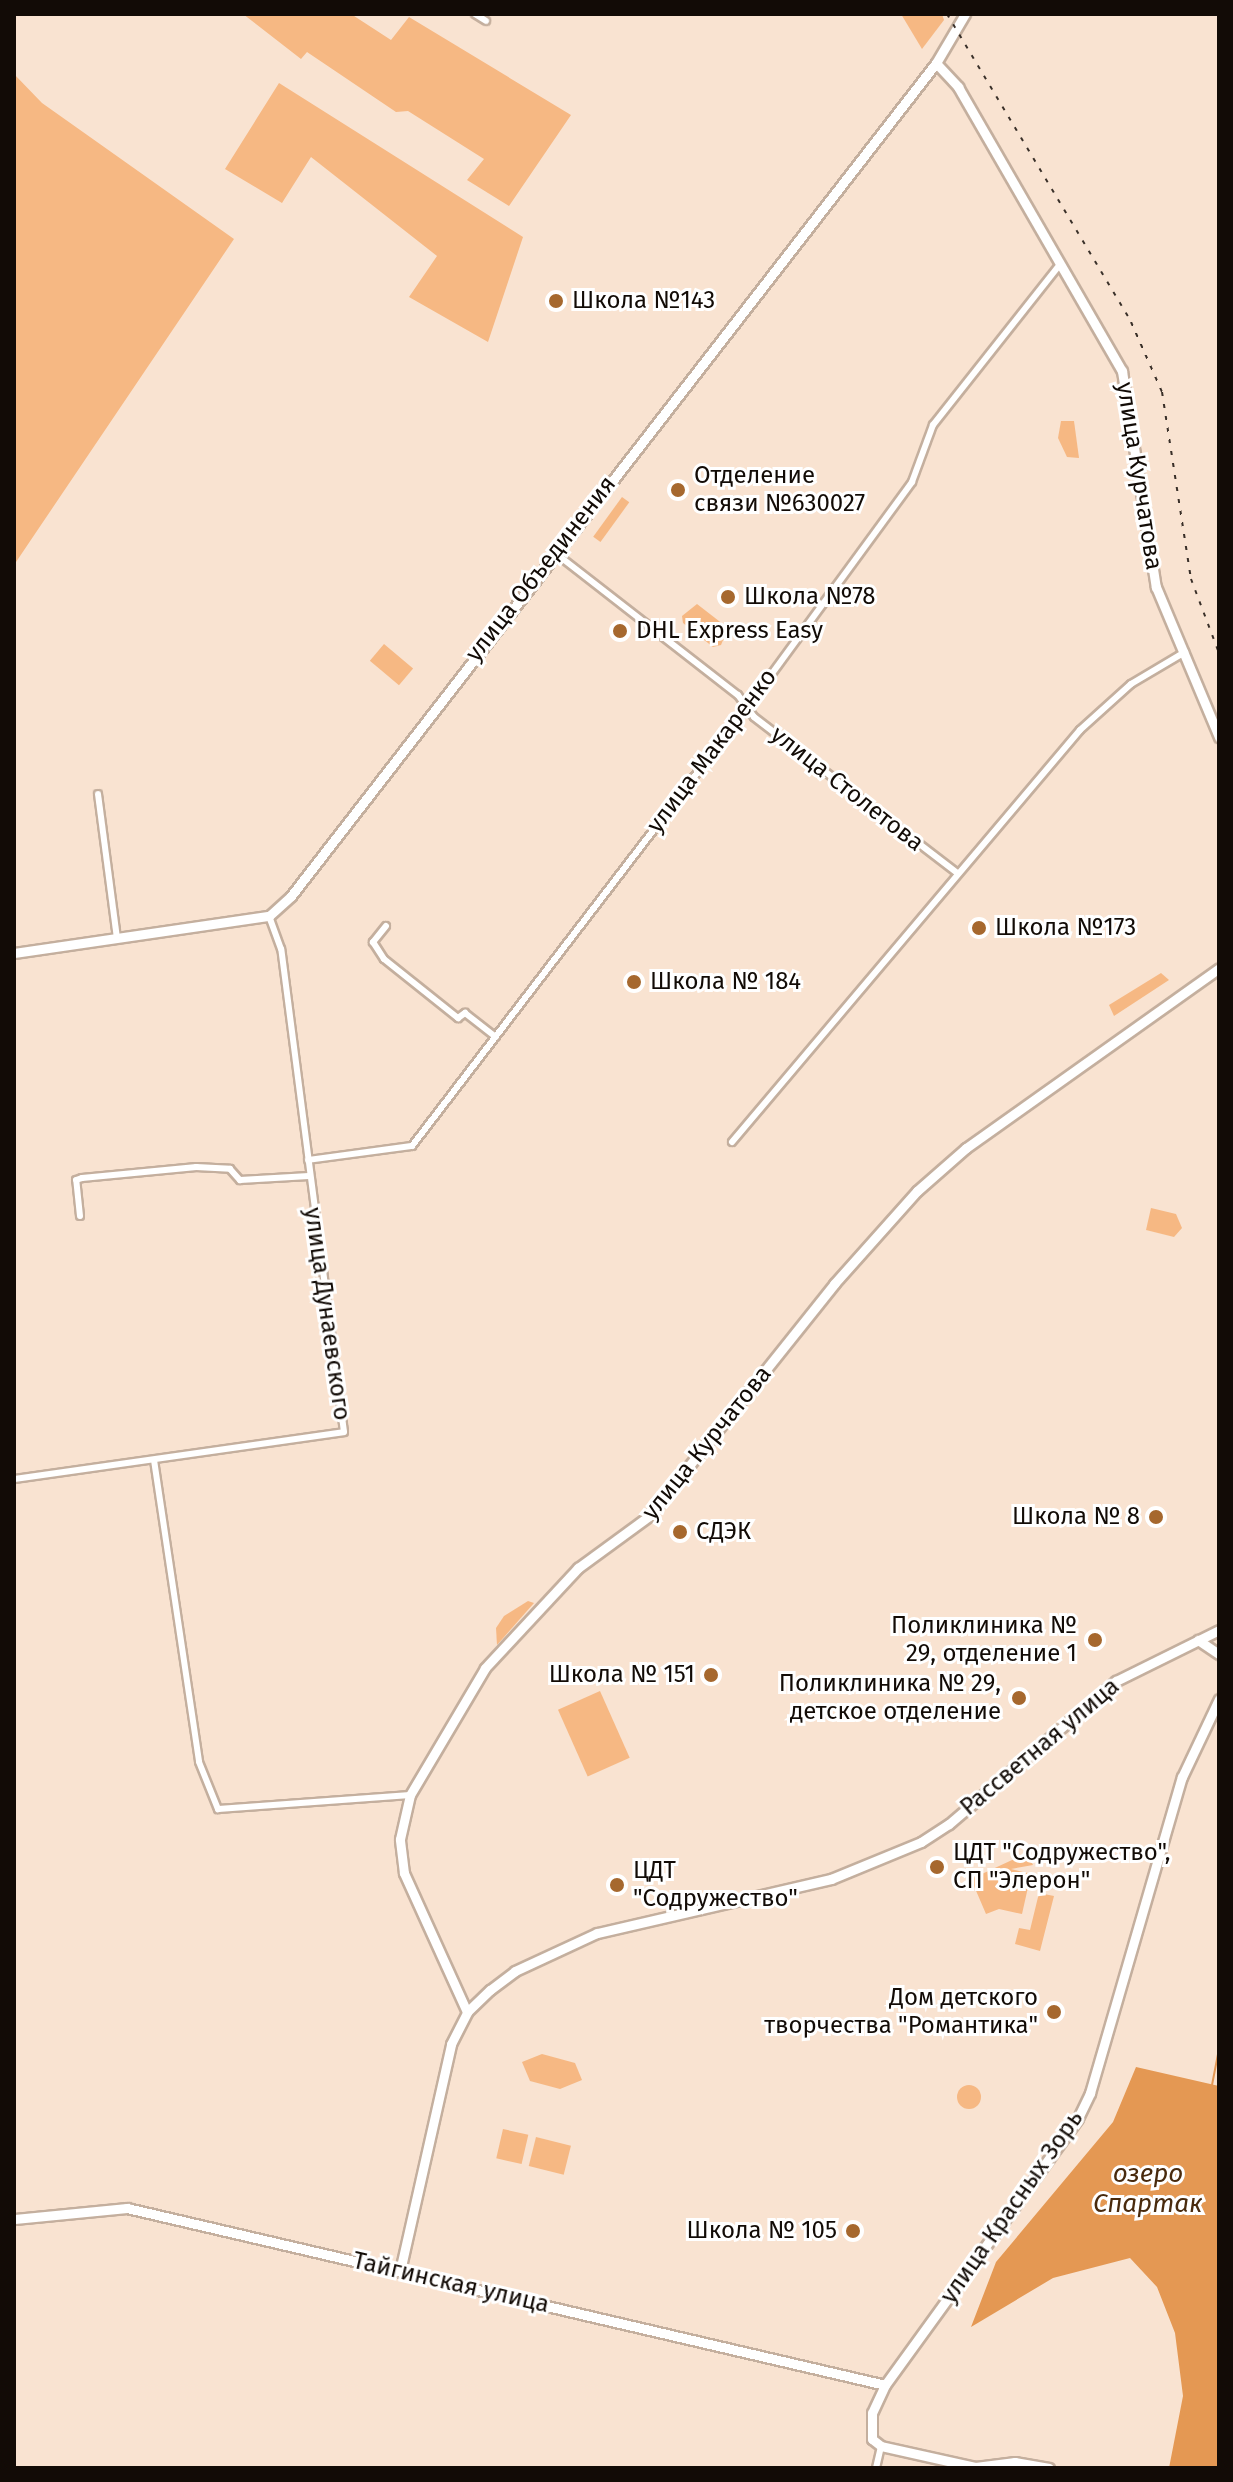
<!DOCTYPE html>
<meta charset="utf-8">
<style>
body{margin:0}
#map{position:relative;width:1233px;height:2482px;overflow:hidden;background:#f9e3d1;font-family:"Fira Sans",sans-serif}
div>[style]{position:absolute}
.green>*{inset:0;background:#f6b883;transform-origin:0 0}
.round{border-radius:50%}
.water>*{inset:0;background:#e49853}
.stream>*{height:2px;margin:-1px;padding:0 1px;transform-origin:1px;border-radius:1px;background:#e49853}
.roads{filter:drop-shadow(2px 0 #c4af9e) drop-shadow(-2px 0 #c4af9e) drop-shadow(0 2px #c4af9e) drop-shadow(0 -2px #c4af9e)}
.street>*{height:6px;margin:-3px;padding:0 3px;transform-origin:3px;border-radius:3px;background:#fff}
.secondary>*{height:9px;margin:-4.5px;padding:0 4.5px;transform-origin:4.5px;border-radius:4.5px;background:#fff}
.rail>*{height:2px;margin-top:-1px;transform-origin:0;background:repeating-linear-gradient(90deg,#392f28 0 4px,transparent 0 12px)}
.dots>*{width:22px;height:22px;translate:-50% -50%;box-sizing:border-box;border:4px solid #fff;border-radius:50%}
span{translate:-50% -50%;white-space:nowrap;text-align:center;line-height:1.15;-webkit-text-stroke:6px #fff;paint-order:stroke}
.poi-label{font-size:24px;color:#120b06}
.left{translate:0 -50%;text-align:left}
.right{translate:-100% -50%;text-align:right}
.street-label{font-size:24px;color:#120b06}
.water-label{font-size:26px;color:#492a0d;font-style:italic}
.frame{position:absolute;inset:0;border:16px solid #120b06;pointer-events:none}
</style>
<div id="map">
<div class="green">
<i style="clip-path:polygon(243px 14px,351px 14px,391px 40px,409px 17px,571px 115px,509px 206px,467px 180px,484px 159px,408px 111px,396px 112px,307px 52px,301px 59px)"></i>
<i style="clip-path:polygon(901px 14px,942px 14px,944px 20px,922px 49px)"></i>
<i style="clip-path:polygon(14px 74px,42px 103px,234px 239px,14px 565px)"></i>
<i style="clip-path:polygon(279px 83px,523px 237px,488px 342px,409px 297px,437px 256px,311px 157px,282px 203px,225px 169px)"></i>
<i style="clip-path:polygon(1061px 421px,1074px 421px,1079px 458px,1067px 457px,1058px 438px)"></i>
<i style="left:622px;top:497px;width:9px;height:49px;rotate:36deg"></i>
<i style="clip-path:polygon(697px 604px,728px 628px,721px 645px,713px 647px,683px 623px,682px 616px)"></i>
<i style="left:384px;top:644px;width:38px;height:22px;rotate:40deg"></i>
<i style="clip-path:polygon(1161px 973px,1169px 980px,1114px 1016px,1109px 1005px)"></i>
<i style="clip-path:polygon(1151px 1208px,1176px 1214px,1182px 1228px,1174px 1237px,1146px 1230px)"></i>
<i style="clip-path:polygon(528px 1601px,534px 1603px,497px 1645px,496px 1628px,504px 1616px)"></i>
<i style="left:600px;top:1691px;width:73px;height:46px;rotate:66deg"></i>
<i style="clip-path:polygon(1027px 1853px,1033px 1865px,1011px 1869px,1031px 1874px,1022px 1914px,999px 1909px,986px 1914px,971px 1879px)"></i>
<i style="clip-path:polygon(1039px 1893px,1054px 1896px,1040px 1951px,1015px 1944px,1019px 1928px,1030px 1930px)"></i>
<i style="clip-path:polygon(542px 2054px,575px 2063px,582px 2080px,560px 2089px,530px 2081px,522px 2062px)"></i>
<i class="round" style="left:957px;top:2085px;width:24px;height:24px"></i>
<i style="left:503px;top:2129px;width:26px;height:30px;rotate:13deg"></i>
<i style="left:536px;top:2137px;width:36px;height:30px;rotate:14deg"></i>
</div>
<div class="water">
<i style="clip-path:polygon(1136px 2067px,1219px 2086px,1219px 2468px,1169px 2468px,1183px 2396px,1175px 2333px,1157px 2287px,1130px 2258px,1053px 2278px,971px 2327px,996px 2262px,1113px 2122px)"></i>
</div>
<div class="stream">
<i style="left:1212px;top:2085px;width:38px;rotate:-79deg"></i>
</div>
<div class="roads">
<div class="street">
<i style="left:475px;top:14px;width:13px;rotate:32deg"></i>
<i style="left:554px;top:552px;width:233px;rotate:37.9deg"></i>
<i style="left:738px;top:695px;width:27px;rotate:54deg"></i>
<i style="left:754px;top:717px;width:256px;rotate:37.5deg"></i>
<i style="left:98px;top:794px;width:145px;rotate:82.5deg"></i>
<i style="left:386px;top:926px;width:21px;rotate:129deg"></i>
<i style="left:373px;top:942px;width:20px;rotate:57deg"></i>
<i style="left:384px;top:959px;width:95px;rotate:38.6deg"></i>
<i style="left:458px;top:1018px;width:9px;rotate:-36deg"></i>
<i style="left:465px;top:1013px;width:39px;rotate:38deg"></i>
<i style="left:732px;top:1142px;width:539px;rotate:-49.81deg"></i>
<i style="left:1080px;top:730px;width:69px;rotate:-42deg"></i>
<i style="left:1131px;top:684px;width:63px;rotate:-30.7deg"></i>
<i style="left:308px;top:1160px;width:105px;rotate:-7.7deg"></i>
<i style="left:412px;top:1146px;width:550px;rotate:-52.61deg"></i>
<i style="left:746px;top:709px;width:281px;rotate:-53.8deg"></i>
<i style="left:912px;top:482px;width:61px;rotate:-69.8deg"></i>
<i style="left:933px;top:425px;width:205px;rotate:-51.7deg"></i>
<i style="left:80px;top:1216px;width:36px;rotate:-96deg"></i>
<i style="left:76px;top:1180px;width:6px;rotate:-18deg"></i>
<i style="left:82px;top:1178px;width:115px;rotate:-5.5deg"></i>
<i style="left:196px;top:1167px;width:34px;rotate:3deg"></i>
<i style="left:230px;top:1169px;width:15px;rotate:48deg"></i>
<i style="left:240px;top:1180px;width:69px;rotate:-3.3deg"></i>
<i style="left:154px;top:1460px;width:305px;rotate:81.5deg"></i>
<i style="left:199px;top:1762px;width:51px;rotate:68deg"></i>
<i style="left:218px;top:1809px;width:193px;rotate:-4.2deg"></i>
<i style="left:14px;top:1479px;width:333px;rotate:-8.1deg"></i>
<i style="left:344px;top:1432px;width:487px;rotate:-97.4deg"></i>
<i style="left:281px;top:949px;width:35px;rotate:-110deg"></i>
<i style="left:876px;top:2468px;width:23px;rotate:-77deg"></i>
</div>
<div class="secondary">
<i style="left:936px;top:63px;width:33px;rotate:47deg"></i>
<i style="left:958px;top:87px;width:328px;rotate:60deg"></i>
<i style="left:1122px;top:371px;width:219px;rotate:81.1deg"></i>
<i style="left:1156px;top:587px;width:163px;rotate:67.2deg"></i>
<i style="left:14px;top:953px;width:258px;rotate:-8.3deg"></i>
<i style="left:269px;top:916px;width:30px;rotate:-42deg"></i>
<i style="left:291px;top:896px;width:1054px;rotate:-52.25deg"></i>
<i style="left:936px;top:63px;width:57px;rotate:-59.4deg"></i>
<i style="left:1198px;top:1640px;width:25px;rotate:34deg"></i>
<i style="left:467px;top:2012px;width:153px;rotate:-114.4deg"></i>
<i style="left:404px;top:1873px;width:34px;rotate:-97deg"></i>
<i style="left:400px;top:1839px;width:45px;rotate:-77.2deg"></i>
<i style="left:410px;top:1795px;width:147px;rotate:-59.4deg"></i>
<i style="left:485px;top:1668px;width:137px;rotate:-47.1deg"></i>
<i style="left:578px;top:1568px;width:88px;rotate:-36.2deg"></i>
<i style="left:649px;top:1516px;width:297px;rotate:-51.4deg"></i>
<i style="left:834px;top:1284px;width:125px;rotate:-48.3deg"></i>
<i style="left:917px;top:1191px;width:65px;rotate:-41.3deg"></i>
<i style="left:966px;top:1148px;width:310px;rotate:-35.4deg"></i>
<i style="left:14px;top:2219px;width:114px;rotate:-5.6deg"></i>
<i style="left:127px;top:2208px;width:778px;rotate:13.14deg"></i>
<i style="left:400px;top:2271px;width:233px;rotate:-77.3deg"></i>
<i style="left:451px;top:2044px;width:36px;rotate:-63deg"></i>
<i style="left:467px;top:2012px;width:32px;rotate:-44deg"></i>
<i style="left:490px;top:1990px;width:31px;rotate:-37deg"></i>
<i style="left:515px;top:1971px;width:90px;rotate:-24.9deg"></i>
<i style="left:597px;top:1933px;width:240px;rotate:-13deg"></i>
<i style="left:831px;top:1879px;width:97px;rotate:-22.3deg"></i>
<i style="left:921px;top:1842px;width:33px;rotate:-33deg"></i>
<i style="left:949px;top:1824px;width:220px;rotate:-40.6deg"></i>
<i style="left:1116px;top:1681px;width:115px;rotate:-26.3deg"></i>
<i style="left:1049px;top:2468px;width:35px;rotate:-170deg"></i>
<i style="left:1015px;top:2462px;width:40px;rotate:172.9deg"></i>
<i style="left:975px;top:2467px;width:96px;rotate:-167.4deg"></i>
<i style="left:881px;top:2446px;width:11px;rotate:-142deg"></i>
<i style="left:872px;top:2439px;width:26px;rotate:-90deg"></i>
<i style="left:872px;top:2413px;width:31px;rotate:-65deg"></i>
<i style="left:885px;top:2385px;width:329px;rotate:-54.1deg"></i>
<i style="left:1078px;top:2118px;width:28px;rotate:-64deg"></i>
<i style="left:1090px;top:2093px;width:329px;rotate:-73.8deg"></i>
<i style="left:1182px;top:1777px;width:86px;rotate:-64.6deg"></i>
</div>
</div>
<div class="rail">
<i style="left:947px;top:14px;width:359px;rotate:59.1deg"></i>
<i style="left:1131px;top:322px;width:77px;rotate:66.1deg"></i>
<i style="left:1162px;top:392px;width:189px;rotate:81.2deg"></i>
<i style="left:1191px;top:579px;width:79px;rotate:69.3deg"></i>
</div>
<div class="dots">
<i style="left:556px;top:301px;background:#a6682e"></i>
<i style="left:678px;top:490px;background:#a6682e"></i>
<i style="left:728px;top:597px;background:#a6682e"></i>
<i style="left:620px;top:631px;background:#a6682e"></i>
<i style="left:979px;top:928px;background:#a6682e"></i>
<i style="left:634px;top:982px;background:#a6682e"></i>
<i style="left:1156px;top:1517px;background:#a6682e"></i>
<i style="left:680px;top:1532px;background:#a6682e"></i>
<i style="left:1095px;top:1640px;background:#a6682e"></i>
<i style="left:711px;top:1675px;background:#a6682e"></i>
<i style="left:1019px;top:1698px;background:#a6682e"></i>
<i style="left:937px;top:1867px;background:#a6682e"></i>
<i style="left:617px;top:1885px;background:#a6682e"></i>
<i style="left:1054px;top:2012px;background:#a6682e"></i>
<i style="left:853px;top:2231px;background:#a6682e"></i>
</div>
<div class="poi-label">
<span class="left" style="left:572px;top:301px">Школа №143</span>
<span class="left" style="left:694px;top:490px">Отделение<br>связи №630027</span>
<span class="left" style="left:744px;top:597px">Школа №78</span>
<span class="left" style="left:636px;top:631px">DHL Express Easy</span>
<span class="left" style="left:995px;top:928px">Школа №173</span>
<span class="left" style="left:650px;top:982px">Школа № 184</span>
<span class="right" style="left:1140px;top:1517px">Школа № 8</span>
<span class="left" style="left:696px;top:1532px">СДЭК</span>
<span class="right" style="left:1077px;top:1640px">Поликлиника №<br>29, отделение 1</span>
<span class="right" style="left:695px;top:1675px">Школа № 151</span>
<span class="right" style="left:1001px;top:1698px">Поликлиника № 29,<br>детское отделение</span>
<span class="left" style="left:953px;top:1867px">ЦДТ "Содружество",<br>СП "Элерон"</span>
<span class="left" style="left:633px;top:1885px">ЦДТ<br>"Содружество"</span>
<span class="right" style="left:1038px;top:2012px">Дом детского<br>творчества "Романтика"</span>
<span class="right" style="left:837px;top:2231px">Школа № 105</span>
</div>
<div class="street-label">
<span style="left:1139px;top:476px;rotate:81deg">улица Курчатова</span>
<span style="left:541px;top:569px;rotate:-52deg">улица Объединения</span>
<span style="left:712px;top:751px;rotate:-53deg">улица Макаренко</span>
<span style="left:847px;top:789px;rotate:38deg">улица Столетова</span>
<span style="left:327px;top:1314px;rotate:82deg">улица Дунаевского</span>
<span style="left:707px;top:1443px;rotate:-51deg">улица Курчатова</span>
<span style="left:1040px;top:1747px;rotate:-40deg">Рассветная улица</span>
<span style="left:1012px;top:2207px;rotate:-55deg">улица Красных Зорь</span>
<span style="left:451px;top:2283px;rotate:13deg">Тайгинская улица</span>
</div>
<div class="water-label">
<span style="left:1148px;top:2189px">озеро<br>Спартак</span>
</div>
<div class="frame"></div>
</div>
